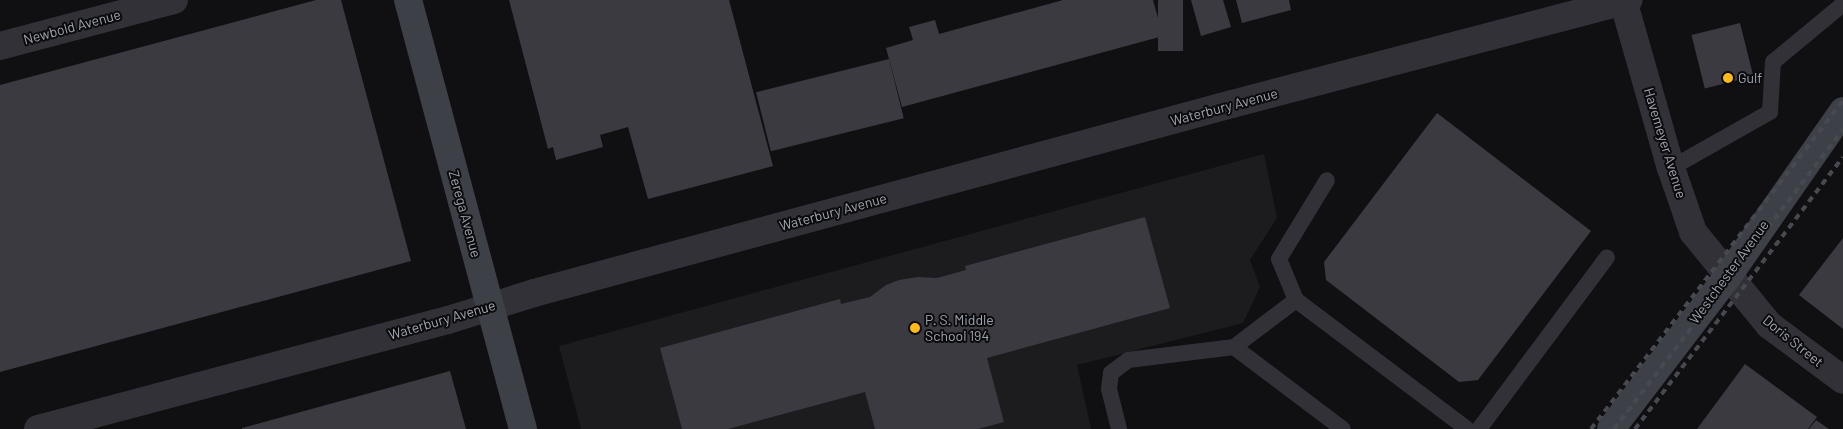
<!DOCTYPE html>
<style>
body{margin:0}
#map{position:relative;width:1843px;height:429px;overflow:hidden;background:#101012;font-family:Barlow,sans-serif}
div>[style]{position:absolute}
.built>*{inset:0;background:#1c1c1f}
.building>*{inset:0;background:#3a3a40;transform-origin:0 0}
.lane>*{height:16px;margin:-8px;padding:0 8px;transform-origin:8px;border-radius:8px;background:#313137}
.street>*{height:28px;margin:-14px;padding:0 14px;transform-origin:14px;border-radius:14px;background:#313137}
.secondary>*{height:28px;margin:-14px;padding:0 14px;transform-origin:14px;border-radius:14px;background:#3e4047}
.rail>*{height:4px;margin-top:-2px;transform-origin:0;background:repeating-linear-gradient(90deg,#474950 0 6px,transparent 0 11px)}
.dots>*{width:14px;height:14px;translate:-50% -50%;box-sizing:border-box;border:2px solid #0b0b0c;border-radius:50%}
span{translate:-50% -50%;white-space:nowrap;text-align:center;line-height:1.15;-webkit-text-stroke:4px #0b0b0c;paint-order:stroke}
.street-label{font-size:14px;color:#a0a5b4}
.poi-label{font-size:14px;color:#a0a5b4}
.left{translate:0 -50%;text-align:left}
</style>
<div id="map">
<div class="built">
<i style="clip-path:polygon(1264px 154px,1277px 218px,1250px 260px,1260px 287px,1243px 323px,1077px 365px,1091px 429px,581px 429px,559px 346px)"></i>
</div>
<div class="building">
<i style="clip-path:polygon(316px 0,341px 0,411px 261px,0 372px,0 85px)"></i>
<i style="clip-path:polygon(509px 0,729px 0,773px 166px,648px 199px,628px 127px,600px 135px,603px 147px,556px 160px,553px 147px,548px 149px)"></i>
<i style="clip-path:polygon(1063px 0,1153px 0,1163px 36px,902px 107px,886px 48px,913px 40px,909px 27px,935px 20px,939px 34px)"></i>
<i style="left:1158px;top:0;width:25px;height:51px"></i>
<i style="clip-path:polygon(1191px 0,1223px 0,1231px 27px,1201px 36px)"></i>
<i style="clip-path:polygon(1236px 0,1289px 0,1291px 10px,1242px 23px)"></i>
<i style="left:1740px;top:23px;width:55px;height:50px;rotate:76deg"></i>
<i style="left:889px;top:59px;width:61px;height:137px;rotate:76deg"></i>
<i style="clip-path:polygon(1437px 113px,1591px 231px,1478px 380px,1459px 382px,1326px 280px,1324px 262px)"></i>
<i style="clip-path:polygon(1145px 217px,1170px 308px,987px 358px,1004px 422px,978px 429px,875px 429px,865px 392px,728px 429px,682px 429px,660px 348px,840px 299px,841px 304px,870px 297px,886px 285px,899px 280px,918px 277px,937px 278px,966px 270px,965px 266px)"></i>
<i style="clip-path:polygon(1843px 238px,1843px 329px,1799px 295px)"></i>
<i style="clip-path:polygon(1745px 364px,1817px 417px,1808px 429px,1697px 429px)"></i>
<i style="clip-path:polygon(450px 371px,466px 429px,242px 429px,242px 428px)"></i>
<i style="clip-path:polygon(1816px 420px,1829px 429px,1809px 429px)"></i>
</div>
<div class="lane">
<i style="left:1671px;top:168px;width:114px;rotate:-29.5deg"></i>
<i style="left:1770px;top:112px;width:50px;rotate:-86.6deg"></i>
<i style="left:1773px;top:62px;width:91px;rotate:-39.6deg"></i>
<i style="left:1296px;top:300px;width:214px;rotate:37deg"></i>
<i style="left:1234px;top:347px;width:78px;rotate:-37.2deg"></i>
<i style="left:1296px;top:300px;width:44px;rotate:-112.5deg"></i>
<i style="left:1279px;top:259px;width:92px;rotate:-58.7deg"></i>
<i style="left:1119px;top:429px;width:41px;rotate:-104deg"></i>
<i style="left:1109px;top:389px;width:16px;rotate:-83deg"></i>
<i style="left:1111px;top:373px;width:21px;rotate:-37deg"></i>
<i style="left:1128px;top:360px;width:107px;rotate:-7deg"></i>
<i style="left:1234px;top:347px;width:136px;rotate:37deg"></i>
<i style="left:1479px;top:429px;width:214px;rotate:-53.3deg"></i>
</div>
<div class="street">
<i style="left:1623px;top:0;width:175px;rotate:74.1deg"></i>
<i style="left:1671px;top:168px;width:68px;rotate:71deg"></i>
<i style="left:1693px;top:232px;width:120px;rotate:50.7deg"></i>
<i style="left:1769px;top:325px;width:92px;rotate:36.6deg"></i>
<i style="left:0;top:46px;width:180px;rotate:-14.8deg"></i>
<i style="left:38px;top:429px;width:424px;rotate:-14.9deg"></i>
<i style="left:448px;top:320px;width:90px;rotate:-17.4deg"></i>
<i style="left:534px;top:293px;width:723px;rotate:-15.15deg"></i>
<i style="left:1232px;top:104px;width:410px;rotate:-14.7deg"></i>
</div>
<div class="secondary">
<i style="left:408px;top:0;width:444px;rotate:75deg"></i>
<i style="left:1611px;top:429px;width:193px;rotate:-52.6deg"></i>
<i style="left:1728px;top:276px;width:201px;rotate:-55.1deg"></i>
</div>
<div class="rail">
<i style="left:1591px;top:429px;width:414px;rotate:-52.5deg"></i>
<i style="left:1614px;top:429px;width:377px;rotate:-52.6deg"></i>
<i style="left:1635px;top:429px;width:342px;rotate:-52.6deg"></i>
</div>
<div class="dots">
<i style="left:1728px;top:78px;background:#ffba1a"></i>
<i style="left:915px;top:328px;background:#ffba1a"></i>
</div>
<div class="street-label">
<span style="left:72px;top:27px;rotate:-15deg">Newbold Avenue</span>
<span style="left:1224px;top:107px;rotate:-15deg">Waterbury Avenue</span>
<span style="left:1665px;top:143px;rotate:73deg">Havemeyer Avenue</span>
<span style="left:833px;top:212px;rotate:-15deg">Waterbury Avenue</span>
<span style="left:465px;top:214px;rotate:75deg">Zerega Avenue</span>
<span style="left:1729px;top:272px;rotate:-54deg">Westchester Avenue</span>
<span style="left:442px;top:320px;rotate:-16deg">Waterbury Avenue</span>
<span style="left:1793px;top:341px;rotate:39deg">Doris Street</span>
</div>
<div class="poi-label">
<span class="left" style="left:1738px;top:78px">Gulf</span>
<span class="left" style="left:925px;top:328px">P. S. Middle<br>School 194</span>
</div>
</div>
